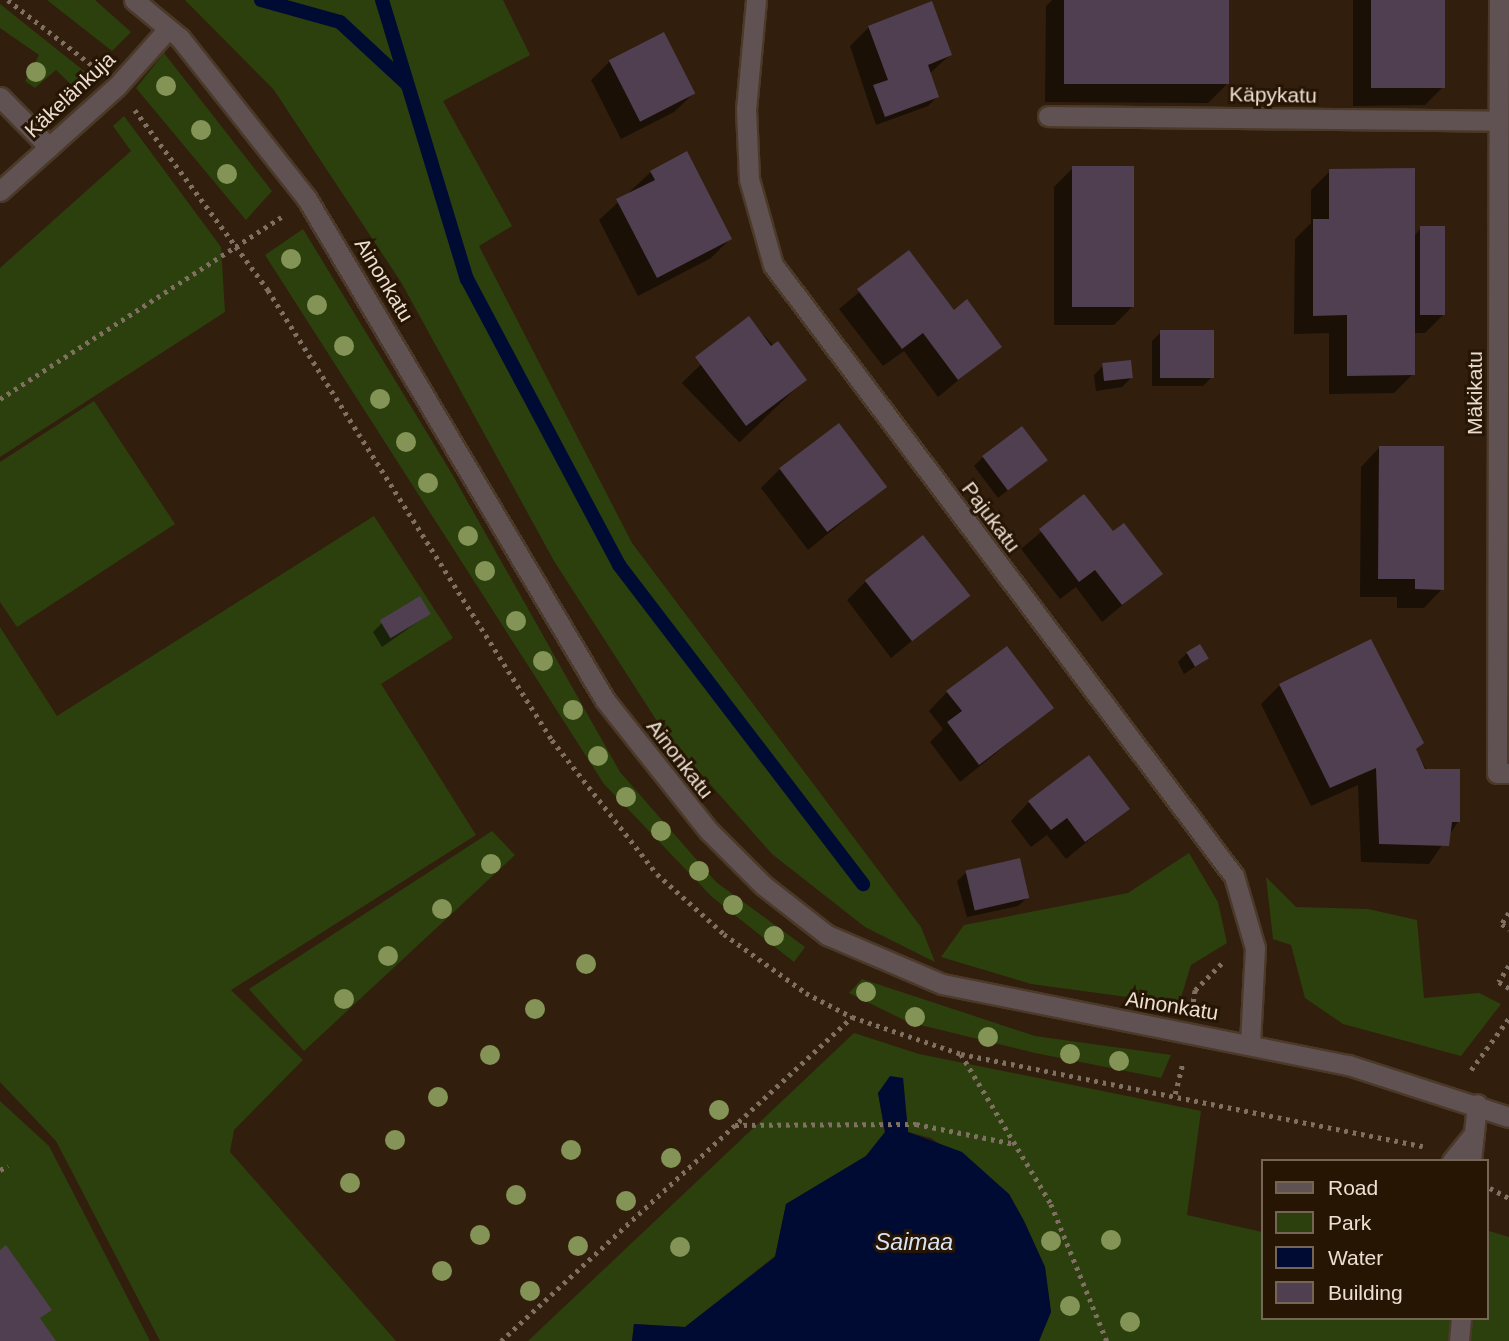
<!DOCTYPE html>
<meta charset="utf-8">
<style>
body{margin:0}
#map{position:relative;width:1509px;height:1341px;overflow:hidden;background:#311e0d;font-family:Helvetica,sans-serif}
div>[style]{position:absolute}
.green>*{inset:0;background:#2c400d}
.water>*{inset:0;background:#000b34}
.shadow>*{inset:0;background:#0007;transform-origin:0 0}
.stream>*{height:14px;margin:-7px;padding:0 7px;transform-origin:7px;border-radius:7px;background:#000b34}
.building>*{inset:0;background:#503e51;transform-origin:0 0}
.path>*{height:4.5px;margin-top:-2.25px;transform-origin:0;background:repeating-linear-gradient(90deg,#807061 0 3.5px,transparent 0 8.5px)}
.roads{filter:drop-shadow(2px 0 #4b3929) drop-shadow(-2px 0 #4b3929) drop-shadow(0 2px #4b3929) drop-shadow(0 -2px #4b3929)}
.service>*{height:19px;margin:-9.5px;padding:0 9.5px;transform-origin:9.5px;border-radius:9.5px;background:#605252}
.minor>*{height:19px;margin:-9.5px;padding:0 9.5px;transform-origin:9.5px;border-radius:9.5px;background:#605252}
.tertiary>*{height:19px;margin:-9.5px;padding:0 9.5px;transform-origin:9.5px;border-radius:9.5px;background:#605252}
.trees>*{width:20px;height:20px;margin:-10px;border-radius:50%;background:#849456}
span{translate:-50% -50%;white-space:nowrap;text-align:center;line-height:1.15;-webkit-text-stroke:6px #271504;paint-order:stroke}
.street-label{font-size:21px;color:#ebded3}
.water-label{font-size:23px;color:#d8e4f6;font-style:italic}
.legend{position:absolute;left:1261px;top:1159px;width:228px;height:161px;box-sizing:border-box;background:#271504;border:2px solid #756557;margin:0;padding:9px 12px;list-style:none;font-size:21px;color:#ebded3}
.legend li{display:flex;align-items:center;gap:14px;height:35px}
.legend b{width:35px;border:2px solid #756557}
</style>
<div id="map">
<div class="green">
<i style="clip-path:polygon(47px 0,95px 0,131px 32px,112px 51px)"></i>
<i style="clip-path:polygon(185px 0,503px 0,530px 55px,443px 101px,512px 226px,479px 246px,632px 543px,921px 927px,935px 962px,865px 927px,772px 854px,664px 732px,554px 561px,401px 282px,274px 90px)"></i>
<i style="clip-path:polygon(0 4px,89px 75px,78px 91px,56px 70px,35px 88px,25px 81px,39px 55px,0 28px)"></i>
<i style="clip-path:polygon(164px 53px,272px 191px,246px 220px,136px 88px)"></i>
<i style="clip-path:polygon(124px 116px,221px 247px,225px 312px,0 457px,0 268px,131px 151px,113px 126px)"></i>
<i style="clip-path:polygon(303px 229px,452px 474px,620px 772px,716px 882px,805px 947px,794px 962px,712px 897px,604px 784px,265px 255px)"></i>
<i style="clip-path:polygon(94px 401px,175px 524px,17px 627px,0 602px,0 462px)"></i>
<i style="clip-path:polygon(374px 516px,453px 638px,381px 684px,476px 835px,231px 990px,303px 1060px,234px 1130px,230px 1152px,396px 1341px,160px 1341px,56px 1141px,0 1082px,0 627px,57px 716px)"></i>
<i style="clip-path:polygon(492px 831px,515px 855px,304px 1051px,249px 989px)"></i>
<i style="clip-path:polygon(1189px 853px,1218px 902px,1227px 943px,1191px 965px,1179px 1004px,1031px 984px,941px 957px,964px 925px,1128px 893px)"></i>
<i style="clip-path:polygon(1266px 877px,1296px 907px,1368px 909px,1417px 920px,1424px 998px,1479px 993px,1501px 1004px,1461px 1056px,1343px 1024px,1305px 998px,1291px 945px,1273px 939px)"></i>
<i style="clip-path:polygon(862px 979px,1035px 1036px,1171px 1055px,1161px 1078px,1035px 1053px,908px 1022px,849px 993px)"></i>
<i style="clip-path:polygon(854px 1033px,919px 1054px,1201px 1111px,1187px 1215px,1262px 1232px,1262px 1318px,1486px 1318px,1486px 1230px,1509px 1237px,1509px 1341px,1039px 1341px,1051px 1312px,1045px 1267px,1024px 1221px,1009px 1194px,931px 1138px,908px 1132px,903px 1078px,878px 1093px,885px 1132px,866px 1156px,786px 1204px,775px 1256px,685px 1327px,634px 1324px,632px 1341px,528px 1341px)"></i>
<i style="clip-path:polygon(0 1101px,49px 1146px,150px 1341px,0 1341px)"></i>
</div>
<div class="water">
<i style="clip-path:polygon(890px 1076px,903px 1078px,908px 1132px,962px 1152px,1009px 1194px,1024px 1221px,1045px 1267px,1051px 1312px,1039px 1341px,632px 1341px,634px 1324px,685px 1327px,775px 1257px,786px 1204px,866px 1156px,885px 1132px,878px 1093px)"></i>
</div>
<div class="shadow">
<i style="clip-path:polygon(1052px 0,1228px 0,1227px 84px,1208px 103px,1045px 102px,1046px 6px)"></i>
<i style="clip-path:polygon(1353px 0,1444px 0,1444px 86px,1425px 105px,1353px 106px)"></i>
<i style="clip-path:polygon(869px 27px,950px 55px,929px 74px,937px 97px,928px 106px,876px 125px,850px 46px)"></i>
<i style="clip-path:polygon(610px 61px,693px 94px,674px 112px,621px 139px,591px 80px)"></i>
<i style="clip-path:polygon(1073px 168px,1133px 306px,1114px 325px,1054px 325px,1054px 187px)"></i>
<i style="clip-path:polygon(1330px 171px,1414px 236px,1421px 228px,1444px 314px,1425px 333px,1413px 333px,1413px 374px,1394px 393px,1329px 394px,1329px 333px,1294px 334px,1295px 239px,1311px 223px,1311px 190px)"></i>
<i style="clip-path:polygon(651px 172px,730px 239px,711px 258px,638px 296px,599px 220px)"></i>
<i style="clip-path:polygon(908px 252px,954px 312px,1000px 346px,938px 397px,904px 351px,883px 366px,839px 309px)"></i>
<i style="left:748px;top:319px;width:83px;height:92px;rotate:46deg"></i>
<i style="clip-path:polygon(1161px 332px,1212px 377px,1203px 386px,1152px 386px,1152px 341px)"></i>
<i style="clip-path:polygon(1103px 366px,1131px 378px,1122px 387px,1096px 391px,1094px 375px)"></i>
<i style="clip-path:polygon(1379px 448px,1442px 589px,1424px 608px,1397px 608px,1397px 597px,1360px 597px,1361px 467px)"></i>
<i style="clip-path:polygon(983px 457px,1046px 460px,998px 498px,974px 466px)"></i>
<i style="clip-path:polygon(780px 469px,885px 487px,808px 550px,761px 488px)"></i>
<i style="clip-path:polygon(1084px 496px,1112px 534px,1160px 574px,1102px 622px,1076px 587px,1060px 599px,1021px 549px)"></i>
<i style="clip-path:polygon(866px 581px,967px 596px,891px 658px,847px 600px)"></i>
<i style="clip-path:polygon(429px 614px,382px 647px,373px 632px,382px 623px)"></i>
<i style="clip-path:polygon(1187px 653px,1207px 659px,1184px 674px,1178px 662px)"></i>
<i style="clip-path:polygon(1280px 685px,1415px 750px,1458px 822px,1429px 864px,1361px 862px,1358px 785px,1311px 806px,1261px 704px)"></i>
<i style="clip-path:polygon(947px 692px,1052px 708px,960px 782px,930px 742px,943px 729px,929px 711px)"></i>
<i style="clip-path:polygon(1029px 802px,1128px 808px,1066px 859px,1047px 835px,1031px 847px,1011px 821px)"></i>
<i style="clip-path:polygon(967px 872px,1028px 897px,1018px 906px,967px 917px,957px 881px)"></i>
</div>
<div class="stream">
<i style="left:261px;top:0;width:82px;rotate:15.6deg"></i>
<i style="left:340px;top:22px;width:91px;rotate:42.8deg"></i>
<i style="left:382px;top:0;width:292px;rotate:73.1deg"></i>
<i style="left:467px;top:279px;width:324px;rotate:62deg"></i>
<i style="left:619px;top:565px;width:402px;rotate:52.6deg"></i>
</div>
<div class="building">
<i style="left:1064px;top:0;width:165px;height:84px"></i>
<i style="left:1371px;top:0;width:74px;height:88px"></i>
<i style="clip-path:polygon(932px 1px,952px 55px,928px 65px,939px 97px,885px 117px,873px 85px,888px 80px,868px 26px)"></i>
<i style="left:664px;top:32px;width:69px;height:62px;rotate:63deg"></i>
<i style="clip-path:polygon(687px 151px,732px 239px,657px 278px,616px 199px,655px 180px,650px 171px)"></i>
<i style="left:1072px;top:166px;width:62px;height:141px"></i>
<i style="clip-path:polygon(1415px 168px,1415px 375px,1347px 376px,1347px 315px,1313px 316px,1313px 219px,1329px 219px,1329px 169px)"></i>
<i style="left:1445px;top:226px;width:89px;height:25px;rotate:90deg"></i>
<i style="clip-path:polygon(909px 250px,954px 310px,967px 299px,1002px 347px,958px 380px,923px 333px,902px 349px,857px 289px)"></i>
<i style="clip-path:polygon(749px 316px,771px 346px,778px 341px,807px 380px,746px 426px,695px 357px)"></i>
<i style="left:1160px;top:330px;width:54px;height:48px"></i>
<i style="left:1131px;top:360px;width:18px;height:29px;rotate:84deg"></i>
<i style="left:839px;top:423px;width:80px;height:75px;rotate:53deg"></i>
<i style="left:1022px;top:426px;width:43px;height:50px;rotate:53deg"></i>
<i style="clip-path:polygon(1379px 446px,1444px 446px,1444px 590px,1415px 589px,1415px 579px,1378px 579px)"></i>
<i style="clip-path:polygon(1084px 494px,1113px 531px,1124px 523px,1163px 574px,1122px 605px,1095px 570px,1079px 582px,1039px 529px)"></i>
<i style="left:923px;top:535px;width:77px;height:74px;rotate:52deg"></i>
<i style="left:420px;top:596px;width:21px;height:47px;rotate:59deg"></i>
<i style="clip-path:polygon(1371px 639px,1424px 743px,1416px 749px,1425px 769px,1460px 769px,1460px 822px,1452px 822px,1449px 846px,1379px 844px,1376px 768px,1330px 788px,1279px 684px)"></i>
<i style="left:1200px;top:644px;width:17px;height:16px;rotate:59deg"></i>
<i style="clip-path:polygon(1007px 646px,1054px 708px,979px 765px,947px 722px,962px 711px,946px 691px)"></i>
<i style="clip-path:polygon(1089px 755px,1130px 809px,1085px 842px,1067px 818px,1051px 830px,1028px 801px)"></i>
<i style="left:1020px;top:858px;width:41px;height:56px;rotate:77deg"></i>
<i style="clip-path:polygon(6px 1245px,52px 1310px,40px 1318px,56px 1341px,0 1341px,0 1250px)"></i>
</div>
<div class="path">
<i style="left:8px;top:0;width:108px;rotate:37.8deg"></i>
<i style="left:135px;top:110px;width:224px;rotate:53.5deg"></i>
<i style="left:268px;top:290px;width:532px;rotate:57.74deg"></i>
<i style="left:552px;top:740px;width:170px;rotate:51.9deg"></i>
<i style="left:657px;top:874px;width:90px;rotate:41.8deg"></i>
<i style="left:724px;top:934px;width:101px;rotate:35.7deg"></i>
<i style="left:806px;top:993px;width:52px;rotate:27.6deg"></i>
<i style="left:852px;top:1017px;width:115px;rotate:18.7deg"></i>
<i style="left:961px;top:1054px;width:471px;rotate:11.3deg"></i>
<i style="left:0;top:399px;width:335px;rotate:-32.9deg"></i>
<i style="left:1509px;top:913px;width:13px;rotate:122deg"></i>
<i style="left:1502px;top:924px;width:9px;rotate:36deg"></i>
<i style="left:1509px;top:966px;width:19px;rotate:122deg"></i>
<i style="left:1499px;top:982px;width:12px;rotate:31deg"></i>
<i style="left:1193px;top:1002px;width:12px;rotate:-81deg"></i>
<i style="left:1195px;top:990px;width:38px;rotate:-45deg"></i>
<i style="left:961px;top:1054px;width:175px;rotate:59deg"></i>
<i style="left:1051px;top:1204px;width:148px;rotate:67.8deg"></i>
<i style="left:1471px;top:1070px;width:64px;rotate:-53.8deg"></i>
<i style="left:1175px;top:1094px;width:30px;rotate:-76deg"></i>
<i style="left:735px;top:1125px;width:181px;rotate:-0.3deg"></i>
<i style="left:916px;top:1124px;width:101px;rotate:11.4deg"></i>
<i style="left:0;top:1170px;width:9px;rotate:-27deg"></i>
<i style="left:1490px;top:1188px;width:21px;rotate:28deg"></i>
<i style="left:501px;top:1341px;width:478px;rotate:-42.7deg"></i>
</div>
<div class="roads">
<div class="service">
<i style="left:0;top:97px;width:70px;rotate:45.6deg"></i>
<i style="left:0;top:191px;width:157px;rotate:-41.9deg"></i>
<i style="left:117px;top:86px;width:76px;rotate:-48.2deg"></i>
<i style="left:1452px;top:1161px;width:35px;rotate:-51deg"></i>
<i style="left:1471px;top:1161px;width:57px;rotate:-84deg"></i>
<i style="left:1459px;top:1341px;width:23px;rotate:-85deg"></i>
</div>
<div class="minor">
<i style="left:756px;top:0;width:109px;rotate:95.2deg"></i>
<i style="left:746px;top:109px;width:70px;rotate:87.5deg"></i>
<i style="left:749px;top:179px;width:89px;rotate:74.4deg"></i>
<i style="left:773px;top:265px;width:765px;rotate:52.97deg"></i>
<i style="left:1234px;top:876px;width:75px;rotate:73.7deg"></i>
<i style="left:1255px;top:948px;width:94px;rotate:93deg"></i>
<i style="left:1499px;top:0;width:773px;rotate:90.15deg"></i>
<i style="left:1497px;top:773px;width:12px"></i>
<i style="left:1048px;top:116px;width:450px;rotate:0.6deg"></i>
</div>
<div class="tertiary">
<i style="left:134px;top:0;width:60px;rotate:39.6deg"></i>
<i style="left:180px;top:38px;width:205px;rotate:51.7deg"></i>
<i style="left:307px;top:199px;width:583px;rotate:59.26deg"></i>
<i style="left:605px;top:700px;width:167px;rotate:51.6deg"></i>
<i style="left:709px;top:831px;width:76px;rotate:45deg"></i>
<i style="left:763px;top:885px;width:81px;rotate:38deg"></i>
<i style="left:827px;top:935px;width:125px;rotate:23.1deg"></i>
<i style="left:942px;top:984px;width:414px;rotate:11.3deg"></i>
<i style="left:1348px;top:1065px;width:169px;rotate:17.9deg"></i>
</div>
</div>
<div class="trees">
<i style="left:36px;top:72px"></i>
<i style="left:166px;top:86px"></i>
<i style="left:201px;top:130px"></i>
<i style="left:227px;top:174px"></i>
<i style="left:291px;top:259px"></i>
<i style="left:317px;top:305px"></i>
<i style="left:344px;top:346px"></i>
<i style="left:380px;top:399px"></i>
<i style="left:406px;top:442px"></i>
<i style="left:428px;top:483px"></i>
<i style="left:468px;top:536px"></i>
<i style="left:485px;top:571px"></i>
<i style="left:516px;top:621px"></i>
<i style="left:543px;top:661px"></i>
<i style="left:573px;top:710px"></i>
<i style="left:598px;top:756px"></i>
<i style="left:626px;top:797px"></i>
<i style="left:661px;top:831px"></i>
<i style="left:491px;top:864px"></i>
<i style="left:699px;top:871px"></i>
<i style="left:733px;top:905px"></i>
<i style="left:442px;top:909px"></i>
<i style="left:774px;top:936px"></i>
<i style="left:388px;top:956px"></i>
<i style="left:586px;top:964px"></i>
<i style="left:866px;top:992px"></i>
<i style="left:344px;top:999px"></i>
<i style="left:535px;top:1009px"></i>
<i style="left:915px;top:1017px"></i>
<i style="left:988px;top:1037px"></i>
<i style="left:1070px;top:1054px"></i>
<i style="left:490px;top:1055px"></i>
<i style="left:1119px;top:1061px"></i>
<i style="left:438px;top:1097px"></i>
<i style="left:719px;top:1110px"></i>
<i style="left:395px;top:1140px"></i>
<i style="left:571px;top:1150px"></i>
<i style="left:671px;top:1158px"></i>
<i style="left:350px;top:1183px"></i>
<i style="left:516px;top:1195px"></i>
<i style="left:626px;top:1201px"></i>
<i style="left:480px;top:1235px"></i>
<i style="left:1111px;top:1240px"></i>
<i style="left:1051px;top:1241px"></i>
<i style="left:578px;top:1246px"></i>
<i style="left:680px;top:1247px"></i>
<i style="left:442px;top:1271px"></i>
<i style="left:530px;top:1291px"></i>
<i style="left:1070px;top:1306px"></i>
<i style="left:1130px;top:1322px"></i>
</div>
<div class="street-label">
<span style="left:70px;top:95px;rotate:-43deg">Käkelänkuja</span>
<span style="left:1273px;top:95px;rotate:1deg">Käpykatu</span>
<span style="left:384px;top:280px;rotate:59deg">Ainonkatu</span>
<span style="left:1475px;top:393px;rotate:-90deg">Mäkikatu</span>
<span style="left:991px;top:517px;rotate:53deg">Pajukatu</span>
<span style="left:680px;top:759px;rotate:52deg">Ainonkatu</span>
<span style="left:1172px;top:1006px;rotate:9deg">Ainonkatu</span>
</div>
<div class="water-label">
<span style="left:914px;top:1242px">Saimaa</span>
</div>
<ul class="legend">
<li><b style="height:9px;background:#605252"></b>Road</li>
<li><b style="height:19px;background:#2c400d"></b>Park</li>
<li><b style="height:19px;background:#000b34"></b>Water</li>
<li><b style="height:19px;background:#503e51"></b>Building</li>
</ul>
</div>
